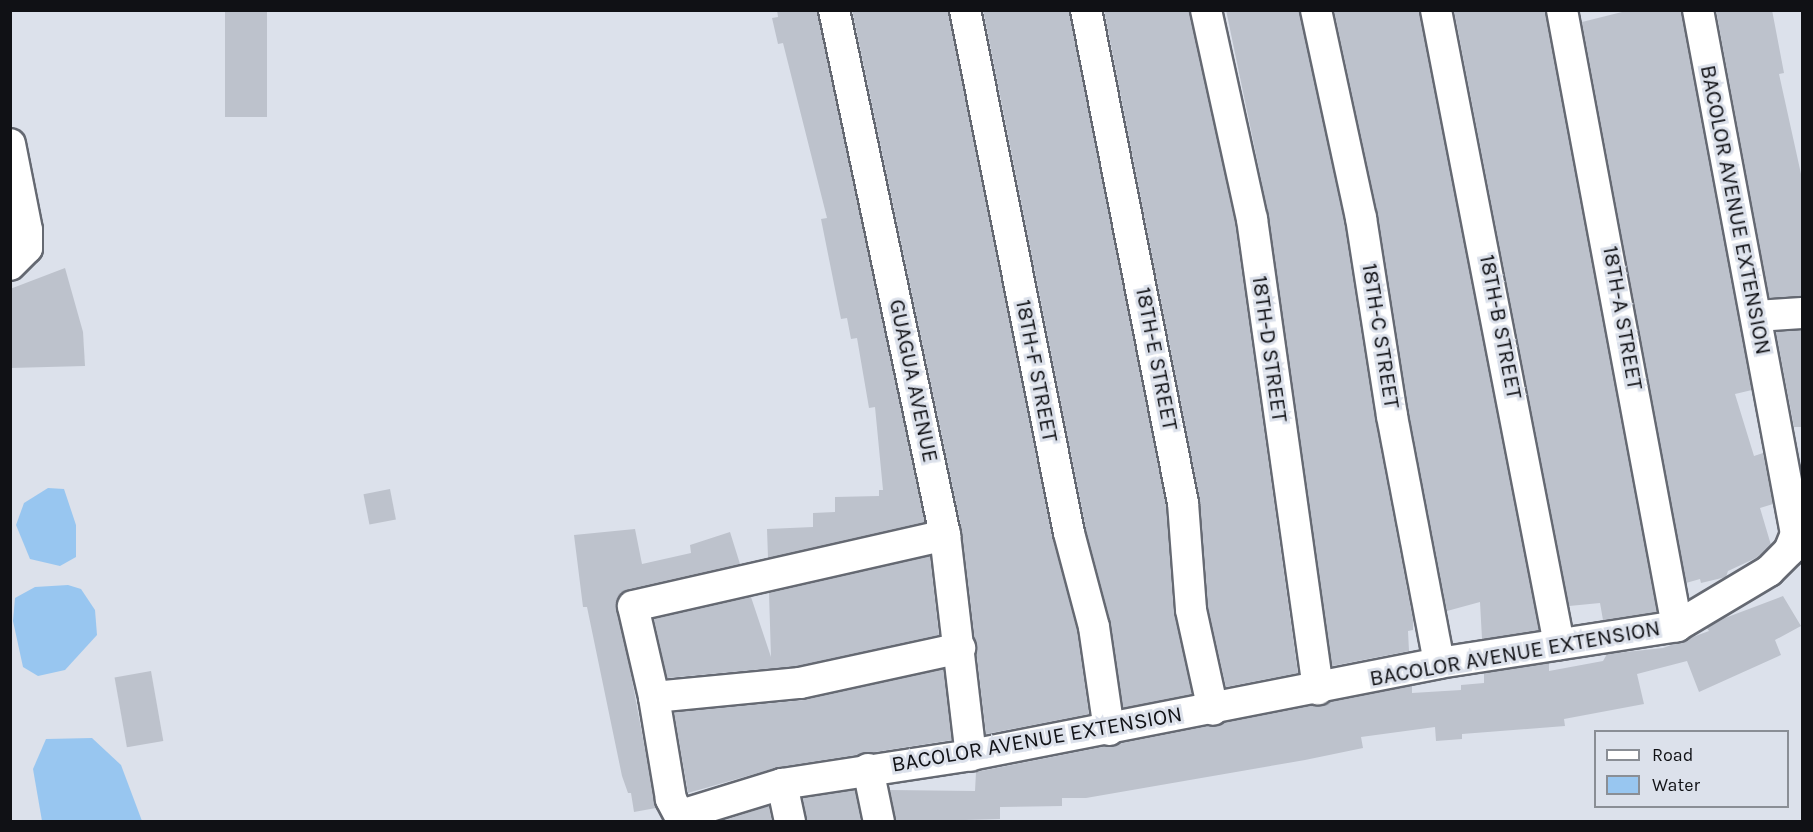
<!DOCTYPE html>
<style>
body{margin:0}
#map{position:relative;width:1813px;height:832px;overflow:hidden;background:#dce1eb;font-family:Karla,sans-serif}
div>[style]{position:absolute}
.water>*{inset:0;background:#98c6f0}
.building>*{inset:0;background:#bdc2cc;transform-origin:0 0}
.roads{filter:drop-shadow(2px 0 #656972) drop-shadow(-2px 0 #656972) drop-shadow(0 2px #656972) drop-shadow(0 -2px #656972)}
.minor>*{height:30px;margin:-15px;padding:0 15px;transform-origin:15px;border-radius:15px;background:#fff}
span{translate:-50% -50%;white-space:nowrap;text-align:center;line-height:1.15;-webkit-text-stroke:6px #dce1eb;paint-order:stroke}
.street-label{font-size:22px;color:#101115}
.frame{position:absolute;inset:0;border:12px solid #101115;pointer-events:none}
.legend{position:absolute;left:1594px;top:730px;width:195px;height:78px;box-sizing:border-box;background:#dce1eb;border:2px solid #8a8e95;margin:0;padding:8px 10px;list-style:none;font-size:18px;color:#101115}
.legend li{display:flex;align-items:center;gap:12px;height:30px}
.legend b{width:30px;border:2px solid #8a8e95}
</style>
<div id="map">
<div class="water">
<i style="clip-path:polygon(48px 488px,64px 489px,76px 525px,76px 557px,60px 566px,30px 559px,16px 525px,24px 503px)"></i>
<i style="clip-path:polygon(68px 585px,81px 589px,95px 610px,97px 635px,65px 670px,38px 676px,23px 667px,13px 621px,15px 598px,35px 587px)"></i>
<i style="clip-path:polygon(92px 738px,121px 765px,142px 821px,42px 821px,33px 769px,46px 739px)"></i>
</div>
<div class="building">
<i style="left:225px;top:10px;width:42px;height:107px"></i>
<i style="clip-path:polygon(777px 10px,817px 10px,925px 522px,768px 558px,767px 529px,813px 527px,813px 513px,835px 512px,835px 497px,879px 496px,879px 490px,883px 490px,875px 407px,869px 408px,857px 338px,851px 339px,847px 318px,841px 319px,821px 219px,827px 218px,783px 43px,778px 44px,772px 18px,778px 17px)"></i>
<i style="clip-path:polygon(852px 10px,948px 10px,1052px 536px,1077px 630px,1089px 714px,986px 734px,962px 531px)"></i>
<i style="clip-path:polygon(983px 10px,1069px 10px,1166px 505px,1174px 611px,1192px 694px,1123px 708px,1111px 624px,1086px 529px)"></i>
<i style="clip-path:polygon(1104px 10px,1189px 10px,1235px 222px,1298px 673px,1226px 687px,1208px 607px,1200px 500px)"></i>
<i style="clip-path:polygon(1226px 10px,1299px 10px,1344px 221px,1375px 419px,1413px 620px,1413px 630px,1408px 631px,1409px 651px,1332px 666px,1269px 217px)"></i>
<i style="clip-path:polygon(1334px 10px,1419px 10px,1539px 630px,1482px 639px,1480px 602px,1447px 611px,1409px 413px,1378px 215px)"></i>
<i style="clip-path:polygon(1454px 10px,1545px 10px,1657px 612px,1603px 620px,1600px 603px,1569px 606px)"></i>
<i style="clip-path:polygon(1630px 10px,1681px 10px,1752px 390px,1735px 394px,1754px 456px,1763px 453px,1773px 504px,1760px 508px,1771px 545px,1758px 557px,1728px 571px,1726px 577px,1701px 583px,1700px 579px,1686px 583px,1582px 22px)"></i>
<i style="clip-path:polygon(1716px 10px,1772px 10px,1784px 73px,1779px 74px,1803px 183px,1803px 296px,1769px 298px)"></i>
<i style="clip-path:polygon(65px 268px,83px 332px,85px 366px,10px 368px,10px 289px)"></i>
<i style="clip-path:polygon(1803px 330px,1803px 427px,1794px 427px,1776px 332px)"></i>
<i style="left:390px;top:489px;width:31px;height:27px;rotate:79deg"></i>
<i style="clip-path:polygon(635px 529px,642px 564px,691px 553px,690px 545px,730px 532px,740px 564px,629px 589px,617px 600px,656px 808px,634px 812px,631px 793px,628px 793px,622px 776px,587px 607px,583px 607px,574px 535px)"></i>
<i style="clip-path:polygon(930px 556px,939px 635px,797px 666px,667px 678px,654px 619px,751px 597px,771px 657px,769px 593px)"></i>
<i style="clip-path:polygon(1783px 596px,1801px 626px,1775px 640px,1781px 655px,1699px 692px,1687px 661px,1637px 674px,1644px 704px,1564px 719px,1565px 726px,1462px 734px,1462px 739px,1436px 741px,1435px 727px,1361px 737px,1363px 748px,1305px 760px,1086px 798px,1062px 798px,1062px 806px,1000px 807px,1000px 819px,896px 822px,890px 790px,975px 791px,976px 772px,1412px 686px,1412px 693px,1461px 690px,1461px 685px,1484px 683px,1484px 673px,1549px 663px,1549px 671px,1603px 661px,1607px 654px,1663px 648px,1709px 631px,1707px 628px,1725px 618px)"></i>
<i style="clip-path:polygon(944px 669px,952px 740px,779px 767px,688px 793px,674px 712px,804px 700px)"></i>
<i style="left:151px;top:671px;width:71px;height:37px;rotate:80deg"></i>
<i style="clip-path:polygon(855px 790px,861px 822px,807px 822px,803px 798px)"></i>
<i style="clip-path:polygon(769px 806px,772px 822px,719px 822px)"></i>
</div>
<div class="roads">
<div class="minor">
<i style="left:834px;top:10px;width:537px;rotate:78.06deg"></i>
<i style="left:945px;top:535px;width:222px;rotate:83.3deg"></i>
<i style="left:965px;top:10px;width:533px;rotate:78.75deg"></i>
<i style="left:1069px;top:533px;width:97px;rotate:75.1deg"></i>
<i style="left:1094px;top:627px;width:104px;rotate:81.7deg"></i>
<i style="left:1086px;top:10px;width:502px;rotate:78.87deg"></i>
<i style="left:1183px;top:503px;width:107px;rotate:85.7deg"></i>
<i style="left:1191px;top:610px;width:102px;rotate:77.6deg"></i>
<i style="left:1206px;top:10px;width:214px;rotate:77.6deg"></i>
<i style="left:1252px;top:219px;width:475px;rotate:82deg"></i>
<i style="left:1316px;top:10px;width:213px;rotate:77.8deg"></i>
<i style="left:1361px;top:218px;width:200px;rotate:81.1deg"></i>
<i style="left:1392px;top:416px;width:251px;rotate:79.2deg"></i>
<i style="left:1436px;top:10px;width:646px;rotate:79.02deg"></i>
<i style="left:1562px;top:10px;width:627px;rotate:79.43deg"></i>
<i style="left:10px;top:144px;width:88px;rotate:78.8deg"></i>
<i style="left:27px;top:230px;width:18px;rotate:90deg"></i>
<i style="left:27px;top:248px;width:24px;rotate:135deg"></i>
<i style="left:1756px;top:316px;width:46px;rotate:-3.7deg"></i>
<i style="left:654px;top:697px;width:147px;rotate:-5.5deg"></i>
<i style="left:800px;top:683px;width:164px;rotate:-12.3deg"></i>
<i style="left:868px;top:769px;width:54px;rotate:78.3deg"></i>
<i style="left:782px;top:784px;width:39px;rotate:78deg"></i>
<i style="left:681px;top:815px;width:106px;rotate:-17.1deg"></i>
<i style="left:782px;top:784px;width:191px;rotate:-8.7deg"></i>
<i style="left:971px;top:755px;width:477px;rotate:-11.1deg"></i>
<i style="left:1439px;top:663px;width:241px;rotate:-8.8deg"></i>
<i style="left:1677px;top:626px;width:107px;rotate:-30.9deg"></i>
<i style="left:1769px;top:571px;width:28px;rotate:-45deg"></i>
<i style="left:1789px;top:551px;width:18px;rotate:-68deg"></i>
<i style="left:1796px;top:534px;width:533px;rotate:-100.59deg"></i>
<i style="left:683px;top:822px;width:26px;rotate:-118deg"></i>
<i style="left:671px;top:799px;width:103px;rotate:-99.5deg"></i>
<i style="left:654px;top:697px;width:93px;rotate:-103deg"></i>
<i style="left:633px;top:606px;width:320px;rotate:-12.8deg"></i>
</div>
</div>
<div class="street-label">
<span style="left:1735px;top:210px;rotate:79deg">BACOLOR AVENUE EXTENSION</span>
<span style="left:1622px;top:318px;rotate:80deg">18TH-A STREET</span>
<span style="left:1500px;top:327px;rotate:79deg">18TH-B STREET</span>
<span style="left:1380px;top:336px;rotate:81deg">18TH-C STREET</span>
<span style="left:1269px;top:349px;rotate:82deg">18TH-D STREET</span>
<span style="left:1156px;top:359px;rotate:79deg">18TH-E STREET</span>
<span style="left:1036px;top:371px;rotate:79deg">18TH-F STREET</span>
<span style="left:913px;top:381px;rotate:78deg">GUAGUA AVENUE</span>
<span style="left:1515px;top:654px;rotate:-10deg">BACOLOR AVENUE EXTENSION</span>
<span style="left:1037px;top:740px;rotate:-10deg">BACOLOR AVENUE EXTENSION</span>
</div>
<div class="frame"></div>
<ul class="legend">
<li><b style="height:8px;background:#fff"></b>Road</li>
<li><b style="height:16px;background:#98c6f0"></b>Water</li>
</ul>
</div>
